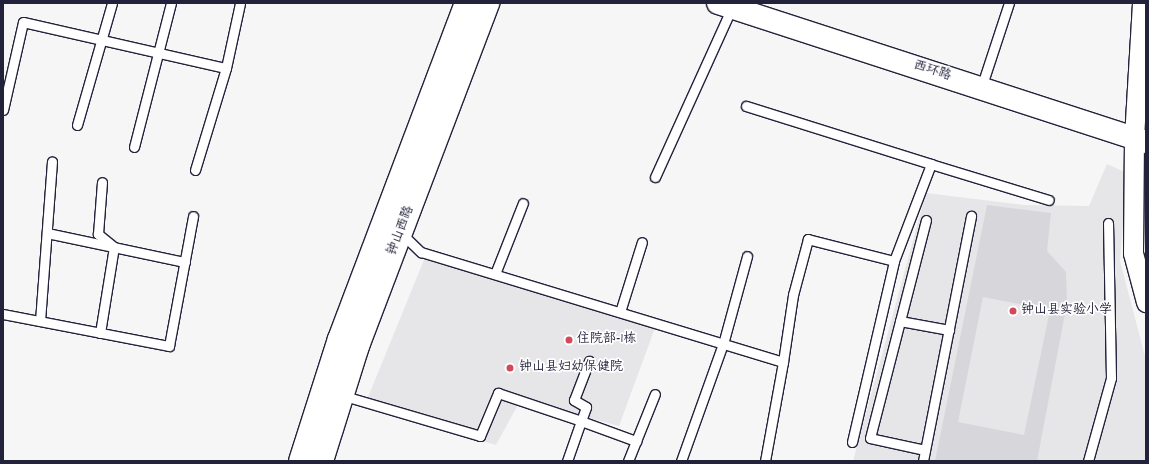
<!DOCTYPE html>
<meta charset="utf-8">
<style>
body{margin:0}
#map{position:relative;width:1149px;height:464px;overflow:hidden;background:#f6f6f7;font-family:Dekko,"LXGW WenKai TC",sans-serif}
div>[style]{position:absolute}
.built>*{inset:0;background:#e6e6e9}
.green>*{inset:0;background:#d7d7db}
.roads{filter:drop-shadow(1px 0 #22223b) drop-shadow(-1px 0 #22223b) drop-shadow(0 1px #22223b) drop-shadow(0 -1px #22223b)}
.service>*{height:9px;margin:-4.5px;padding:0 4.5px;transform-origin:4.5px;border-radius:4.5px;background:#fff}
.minor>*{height:19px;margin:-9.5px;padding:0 9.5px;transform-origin:9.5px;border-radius:9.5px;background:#fff}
.tertiary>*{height:22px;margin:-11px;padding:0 11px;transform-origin:11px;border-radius:11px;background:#fff}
.secondary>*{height:22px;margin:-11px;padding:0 11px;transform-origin:11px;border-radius:11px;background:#fff}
.dots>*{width:11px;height:11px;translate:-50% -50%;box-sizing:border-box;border:2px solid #fff;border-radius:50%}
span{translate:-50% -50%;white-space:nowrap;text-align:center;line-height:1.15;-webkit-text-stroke:3.5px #fff;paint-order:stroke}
.street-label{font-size:13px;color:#22223b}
.poi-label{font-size:13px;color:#22223b}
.left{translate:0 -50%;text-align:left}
.frame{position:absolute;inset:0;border:4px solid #22223b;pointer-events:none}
</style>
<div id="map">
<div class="built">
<i style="clip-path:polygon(1107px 164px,1127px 173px,1120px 261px,1146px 360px,1146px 461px,853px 461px,926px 193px,1024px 205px,1089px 206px)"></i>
<i style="clip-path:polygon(428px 250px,655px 328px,619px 426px,521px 399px,496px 445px,364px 407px)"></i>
</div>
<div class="green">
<i style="clip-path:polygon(evenodd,987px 205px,1051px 213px,1047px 251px,1066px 272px,1067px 303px,1037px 461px,935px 461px,987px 205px,983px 297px,1050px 310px,1024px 435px,958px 422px,983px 297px)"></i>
</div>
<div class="roads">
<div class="service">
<i style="left:981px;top:88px;width:89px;rotate:-71.8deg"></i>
<i style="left:746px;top:106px;width:194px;rotate:17.4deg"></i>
<i style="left:931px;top:164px;width:104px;rotate:110.9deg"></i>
<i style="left:894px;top:261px;width:89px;rotate:-165.7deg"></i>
<i style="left:808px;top:239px;width:58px;rotate:105deg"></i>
<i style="left:793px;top:295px;width:68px;rotate:98.5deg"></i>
<i style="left:3px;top:110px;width:90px;rotate:-77.2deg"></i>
<i style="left:23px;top:22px;width:208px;rotate:12.8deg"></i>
<i style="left:77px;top:125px;width:127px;rotate:-74deg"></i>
<i style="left:134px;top:147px;width:149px;rotate:-75.6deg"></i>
<i style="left:931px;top:164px;width:123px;rotate:17deg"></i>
<i style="left:195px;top:170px;width:107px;rotate:-73.1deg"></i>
<i style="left:226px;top:68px;width:66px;rotate:-77.8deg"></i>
<i style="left:655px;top:177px;width:187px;rotate:-65.6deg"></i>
<i style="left:47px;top:233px;width:141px;rotate:11.9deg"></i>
<i style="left:401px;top:233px;width:28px;rotate:44deg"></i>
<i style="left:421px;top:252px;width:378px;rotate:16.9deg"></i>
<i style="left:783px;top:362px;width:101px;rotate:100.3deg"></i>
<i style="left:495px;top:274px;width:76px;rotate:-68.5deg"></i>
<i style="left:620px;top:312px;width:73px;rotate:-72.6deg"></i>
<i style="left:3px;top:314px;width:169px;rotate:10.9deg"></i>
<i style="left:169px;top:346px;width:132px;rotate:-79.5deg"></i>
<i style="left:40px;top:321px;width:160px;rotate:-85.7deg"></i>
<i style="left:900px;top:321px;width:50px;rotate:10.4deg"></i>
<i style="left:100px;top:333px;width:87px;rotate:-80.8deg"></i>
<i style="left:114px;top:247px;width:21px;rotate:-141deg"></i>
<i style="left:98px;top:234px;width:52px;rotate:-85.6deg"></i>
<i style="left:341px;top:395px;width:145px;rotate:16.4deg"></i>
<i style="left:480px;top:436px;width:47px;rotate:-67.3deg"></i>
<i style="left:498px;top:393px;width:88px;rotate:18.6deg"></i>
<i style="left:581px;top:421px;width:15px;rotate:-70deg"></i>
<i style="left:586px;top:407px;width:14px;rotate:-150deg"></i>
<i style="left:574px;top:400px;width:42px;rotate:-69deg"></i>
<i style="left:852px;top:442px;width:186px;rotate:-76.9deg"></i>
<i style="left:925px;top:450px;width:56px;rotate:-167.7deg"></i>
<i style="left:870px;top:438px;width:225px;rotate:-75.6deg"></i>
<i style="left:567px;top:461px;width:42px;rotate:-70.7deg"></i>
<i style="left:581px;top:421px;width:59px;rotate:20deg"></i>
<i style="left:628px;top:461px;width:72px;rotate:-68.1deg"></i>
<i style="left:681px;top:461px;width:124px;rotate:-70.3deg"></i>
<i style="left:723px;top:344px;width:91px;rotate:-74.7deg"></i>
<i style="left:923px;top:461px;width:250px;rotate:-78.9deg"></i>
<i style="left:1088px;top:461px;width:86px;rotate:-74.5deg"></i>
<i style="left:1111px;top:378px;width:155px;rotate:-91.1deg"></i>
</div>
<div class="minor">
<i style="left:1142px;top:3px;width:135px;rotate:93.4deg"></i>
<i style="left:1134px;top:138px;width:115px;rotate:90.5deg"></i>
<i style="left:1133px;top:253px;width:51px;rotate:75.1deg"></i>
</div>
<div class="tertiary">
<i style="left:718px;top:3px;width:450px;rotate:18deg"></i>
</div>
<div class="secondary">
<i style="left:300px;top:461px;width:128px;rotate:-72.3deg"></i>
<i style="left:339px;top:339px;width:359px;rotate:-69.3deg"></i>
<i style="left:322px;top:461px;width:121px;rotate:-72.6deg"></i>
<i style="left:358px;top:346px;width:367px;rotate:-69.2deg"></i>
</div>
</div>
<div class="dots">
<i style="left:1013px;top:311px;background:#d1495b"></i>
<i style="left:569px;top:340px;background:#d1495b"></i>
<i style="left:510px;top:368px;background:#d1495b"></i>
</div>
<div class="street-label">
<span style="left:932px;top:72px;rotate:18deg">西环路</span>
<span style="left:402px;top:231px;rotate:-69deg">钟山西路</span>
</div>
<div class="poi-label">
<span class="left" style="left:1021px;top:311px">钟山县实验小学</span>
<span class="left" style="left:577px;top:340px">住院部-1栋</span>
<span class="left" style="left:519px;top:368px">钟山县妇幼保健院</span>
</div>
<div class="frame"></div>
</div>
